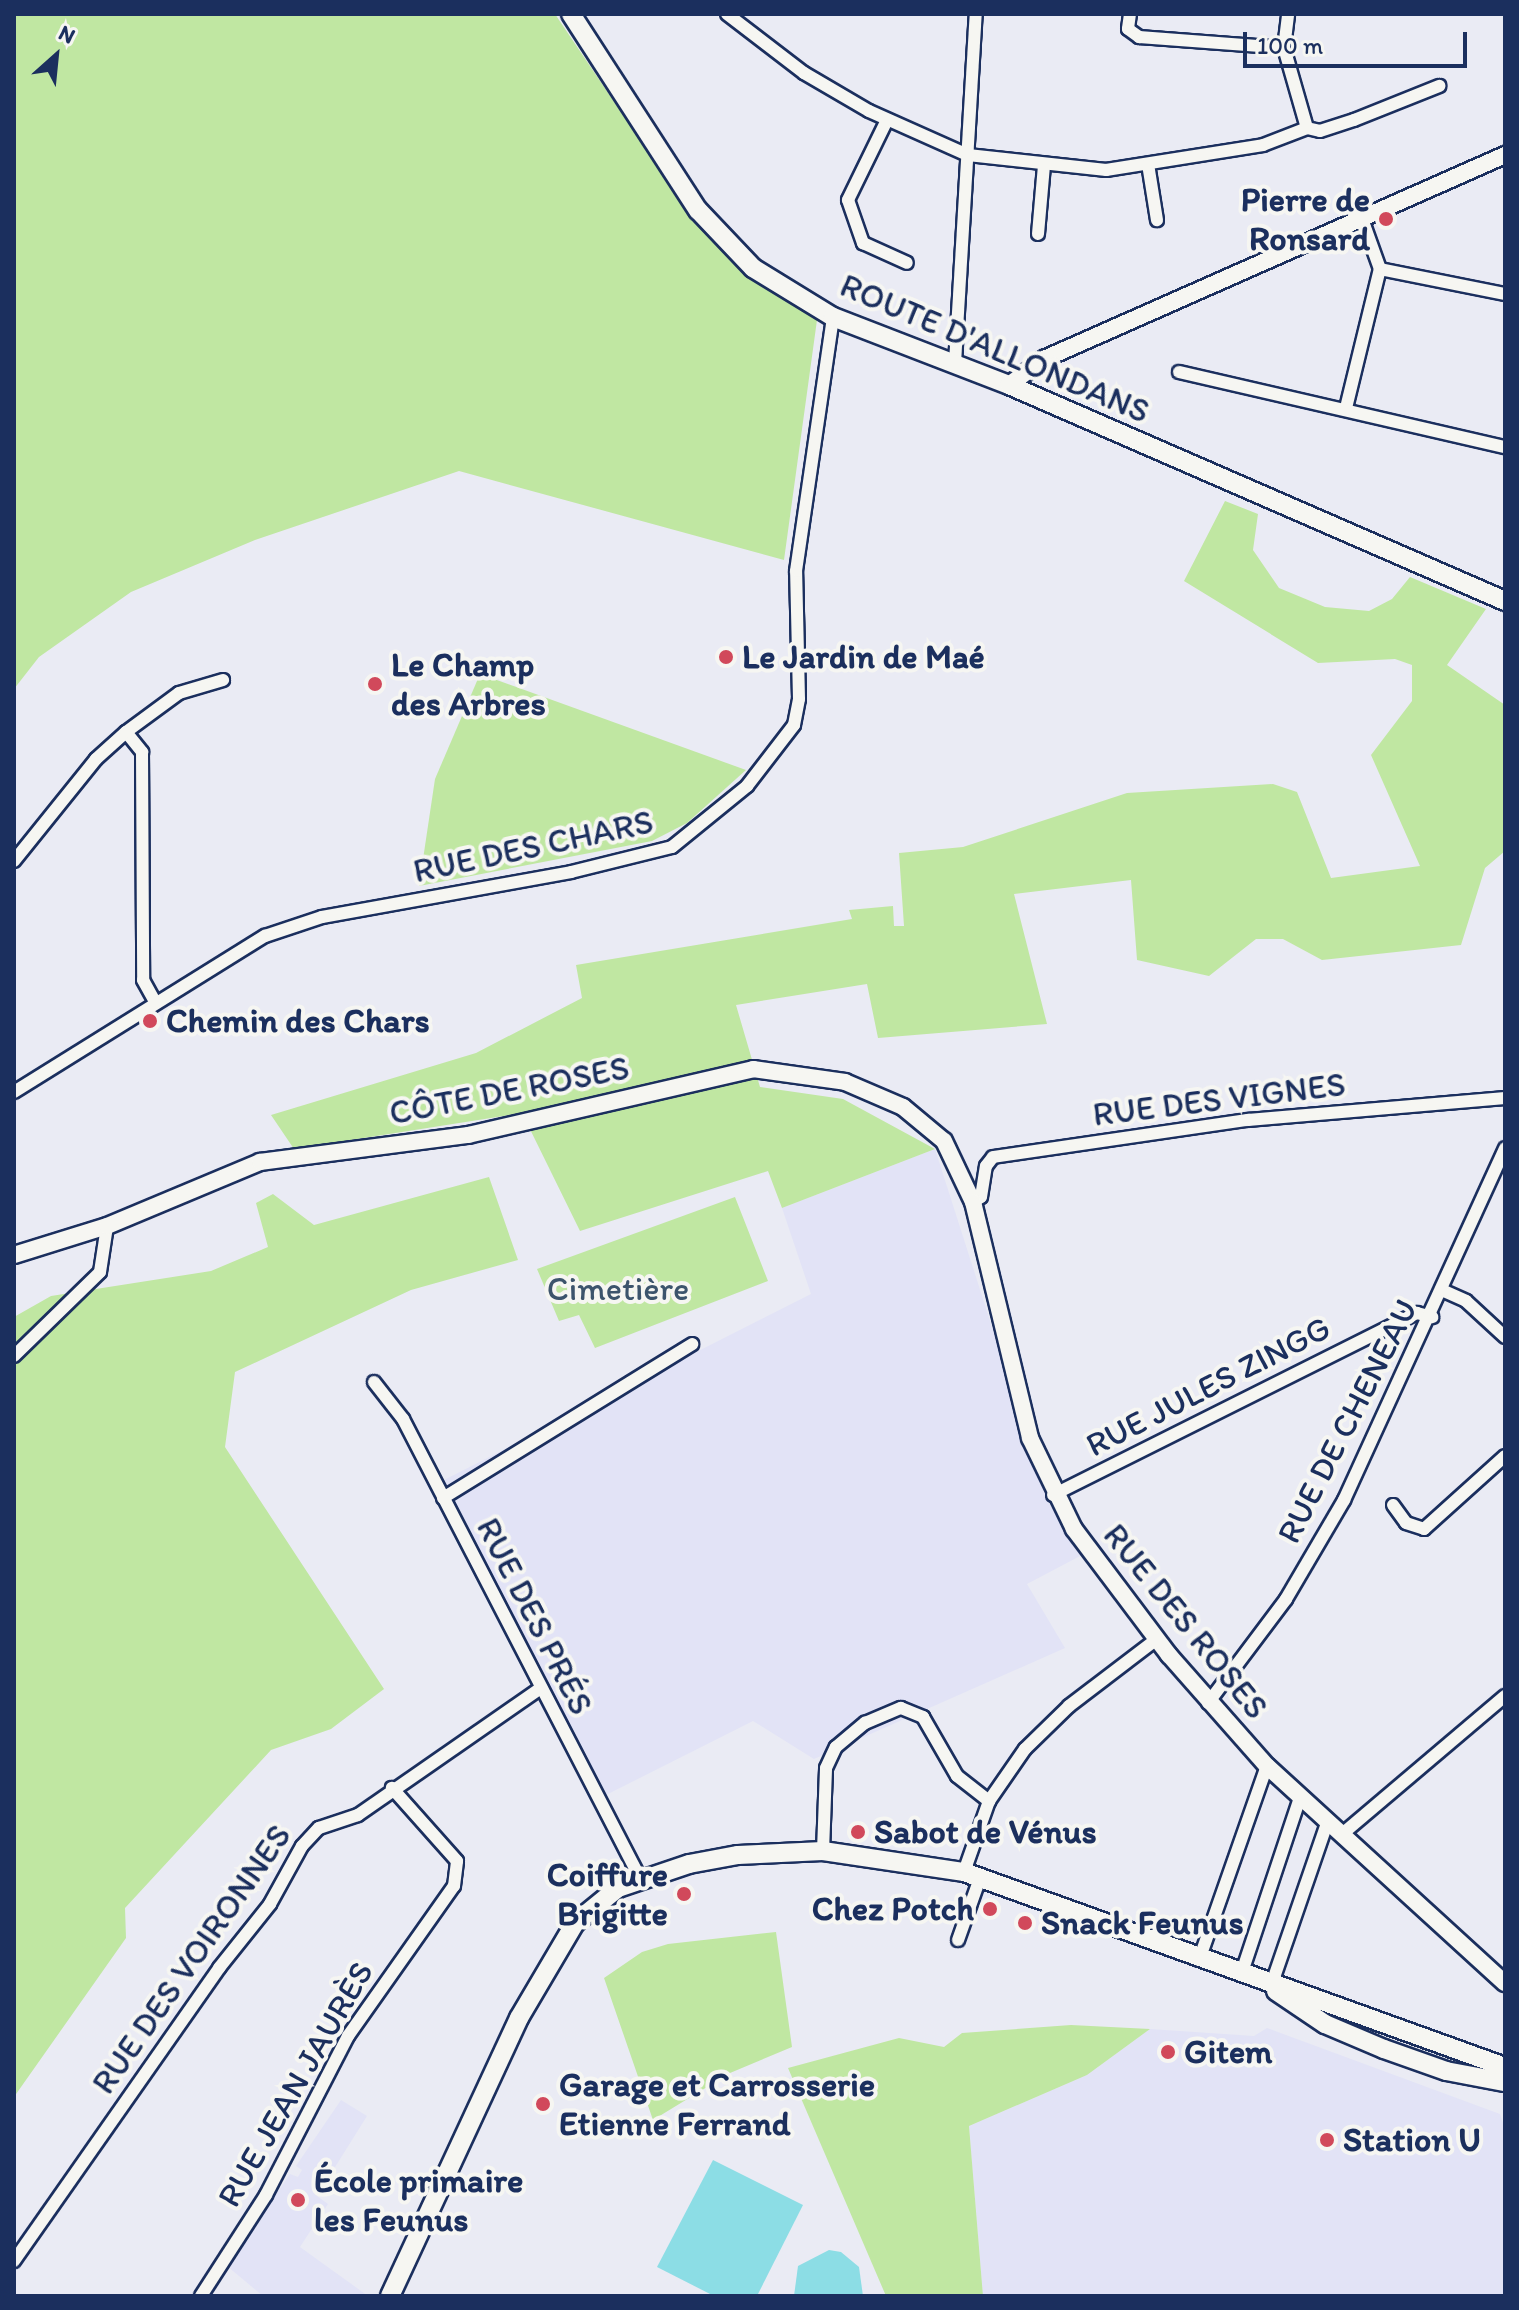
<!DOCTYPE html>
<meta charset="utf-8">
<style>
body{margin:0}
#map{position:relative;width:1519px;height:2310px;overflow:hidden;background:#eaebf4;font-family:Itim,sans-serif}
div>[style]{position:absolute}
.built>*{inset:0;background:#e2e3f6}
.green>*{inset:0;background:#c0e7a2}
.water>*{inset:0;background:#8cdde5}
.roads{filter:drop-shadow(2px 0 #1b2f5e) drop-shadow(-2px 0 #1b2f5e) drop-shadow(0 2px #1b2f5e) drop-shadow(0 -2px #1b2f5e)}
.minor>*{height:12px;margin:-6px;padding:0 6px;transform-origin:6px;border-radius:6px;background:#f6f6f2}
.tertiary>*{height:16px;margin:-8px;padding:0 8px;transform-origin:8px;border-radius:8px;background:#f6f6f2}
.secondary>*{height:18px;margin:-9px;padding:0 9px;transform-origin:9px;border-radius:9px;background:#f6f6f2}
.dots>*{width:22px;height:22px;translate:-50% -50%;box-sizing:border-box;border:4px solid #f6f6f2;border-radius:50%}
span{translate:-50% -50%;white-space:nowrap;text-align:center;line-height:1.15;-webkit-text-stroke:8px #f6f6f2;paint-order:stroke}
.poi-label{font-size:34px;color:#1b2f5e;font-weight:700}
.right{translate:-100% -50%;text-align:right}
.left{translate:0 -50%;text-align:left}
.street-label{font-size:34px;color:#1b2f5e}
.park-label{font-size:34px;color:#3c546c}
.frame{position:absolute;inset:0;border:16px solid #1b2f5e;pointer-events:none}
.north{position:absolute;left:16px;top:16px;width:80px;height:80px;-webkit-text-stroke:6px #f6f6f2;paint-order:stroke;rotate:27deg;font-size:22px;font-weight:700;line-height:32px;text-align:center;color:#1b2f5e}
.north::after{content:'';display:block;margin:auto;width:28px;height:36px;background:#1b2f5e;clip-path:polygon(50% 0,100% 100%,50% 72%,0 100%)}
.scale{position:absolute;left:1243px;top:32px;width:224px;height:36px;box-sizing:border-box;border:4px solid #1b2f5e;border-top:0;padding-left:10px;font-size:24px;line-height:28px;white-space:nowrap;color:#1b2f5e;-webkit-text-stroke:6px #f6f6f2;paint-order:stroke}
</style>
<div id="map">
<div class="built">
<i style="clip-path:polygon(935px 1149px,1048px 1502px,1082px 1555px,1027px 1584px,1065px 1648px,814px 1759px,753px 1721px,600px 1798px,444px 1480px,811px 1294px,782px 1208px)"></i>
<i style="clip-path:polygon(1267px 2028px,1500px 2114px,1505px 2129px,1505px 2296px,983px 2296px,969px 2126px,1087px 2075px,1150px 2029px,1254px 2036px)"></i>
<i style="clip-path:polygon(341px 2100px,367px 2116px,317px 2196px,328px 2204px,300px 2247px,368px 2296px,263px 2296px,227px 2266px,290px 2174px,298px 2177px,302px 2170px,296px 2166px)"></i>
</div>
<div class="green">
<i style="clip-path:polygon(14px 14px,555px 14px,697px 225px,737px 265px,817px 320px,784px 560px,459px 471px,255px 540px,131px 592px,39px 657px,14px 689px)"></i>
<i style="clip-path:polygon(1225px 501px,1258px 514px,1253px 550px,1279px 588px,1325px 607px,1369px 611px,1392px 599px,1410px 577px,1486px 609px,1447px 665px,1505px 705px,1505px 851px,1485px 868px,1461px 945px,1322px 960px,1283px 939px,1256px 939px,1209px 976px,1137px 960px,1131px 880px,1014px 894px,1047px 1024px,878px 1038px,867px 984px,736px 1005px,760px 1087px,843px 1099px,935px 1149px,782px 1208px,768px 1171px,580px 1231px,522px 1113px,294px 1149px,271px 1115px,476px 1053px,582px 998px,576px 965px,852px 919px,849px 910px,893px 906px,894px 926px,904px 926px,899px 853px,963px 847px,1127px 793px,1273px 784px,1297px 792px,1331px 878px,1420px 866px,1371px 755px,1412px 701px,1412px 665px,1395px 659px,1318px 663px,1184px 581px)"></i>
<i style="clip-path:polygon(480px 674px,746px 770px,687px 823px,652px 841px,419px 886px,435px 779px)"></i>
<i style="clip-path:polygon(489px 1177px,518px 1260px,411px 1290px,235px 1372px,225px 1447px,384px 1689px,331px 1729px,271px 1750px,125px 1908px,126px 1938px,14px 2097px,14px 1317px,51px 1296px,211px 1271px,268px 1247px,256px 1203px,273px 1194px,314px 1225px)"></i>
<i style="clip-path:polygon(735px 1197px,768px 1281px,595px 1348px,579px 1315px,559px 1321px,537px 1269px)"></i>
<i style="clip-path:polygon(776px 1932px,792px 2047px,730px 2073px,653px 2120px,604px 1978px,642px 1952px,668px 1944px)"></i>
<i style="clip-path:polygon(1071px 2025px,1150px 2029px,1087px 2075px,969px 2126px,983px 2296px,886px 2296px,788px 2068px,899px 2038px,944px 2047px,962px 2033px)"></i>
</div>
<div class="water">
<i style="clip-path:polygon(713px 2160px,803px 2205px,757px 2296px,714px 2296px,657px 2267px)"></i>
<i style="clip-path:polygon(829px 2250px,841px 2252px,859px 2267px,863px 2296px,794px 2296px,798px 2266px)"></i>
</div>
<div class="roads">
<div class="minor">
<i style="left:727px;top:14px;width:97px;rotate:37.5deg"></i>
<i style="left:804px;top:73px;width:75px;rotate:30.3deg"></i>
<i style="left:869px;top:111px;width:108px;rotate:24deg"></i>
<i style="left:968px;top:155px;width:139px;rotate:6.2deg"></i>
<i style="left:1106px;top:170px;width:159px;rotate:-9deg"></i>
<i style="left:1263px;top:145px;width:47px;rotate:-21.1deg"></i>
<i style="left:1307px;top:128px;width:83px;rotate:-106deg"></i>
<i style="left:1284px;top:48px;width:34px;rotate:-83deg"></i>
<i style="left:1130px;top:14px;width:15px;rotate:98deg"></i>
<i style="left:1128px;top:29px;width:14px;rotate:36deg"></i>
<i style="left:1139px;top:37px;width:145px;rotate:4.3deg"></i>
<i style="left:887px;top:120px;width:89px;rotate:116deg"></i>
<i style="left:848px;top:200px;width:46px;rotate:70.8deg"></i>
<i style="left:863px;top:243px;width:48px;rotate:24.4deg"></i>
<i style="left:1307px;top:128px;width:13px;rotate:13deg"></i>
<i style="left:1320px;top:131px;width:36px;rotate:-18deg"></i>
<i style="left:1354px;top:120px;width:92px;rotate:-21.8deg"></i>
<i style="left:1148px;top:164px;width:57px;rotate:80.9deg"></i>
<i style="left:1038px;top:234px;width:68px;rotate:-85deg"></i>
<i style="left:1380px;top:269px;width:127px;rotate:11.3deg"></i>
<i style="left:955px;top:363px;width:350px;rotate:-86.6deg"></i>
<i style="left:1179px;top:372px;width:335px;rotate:13deg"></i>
<i style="left:1346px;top:408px;width:143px;rotate:-76.3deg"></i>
<i style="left:1380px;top:269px;width:56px;rotate:-109.7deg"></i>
<i style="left:126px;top:732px;width:26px;rotate:51deg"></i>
<i style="left:142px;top:752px;width:228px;rotate:89.7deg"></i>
<i style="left:143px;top:980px;width:25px;rotate:61deg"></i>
<i style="left:14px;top:861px;width:131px;rotate:-51.2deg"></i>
<i style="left:96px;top:759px;width:40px;rotate:-42deg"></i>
<i style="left:126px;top:732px;width:66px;rotate:-36.3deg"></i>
<i style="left:179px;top:693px;width:46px;rotate:-16.5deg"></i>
<i style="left:14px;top:1092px;width:296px;rotate:-31.9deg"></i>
<i style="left:265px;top:936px;width:60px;rotate:-18.4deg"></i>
<i style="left:322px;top:917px;width:253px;rotate:-10.2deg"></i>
<i style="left:571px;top:872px;width:104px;rotate:-13.9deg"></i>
<i style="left:672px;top:847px;width:97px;rotate:-39.1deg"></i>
<i style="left:747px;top:786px;width:77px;rotate:-52.4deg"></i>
<i style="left:794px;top:725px;width:26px;rotate:-79deg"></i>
<i style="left:799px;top:699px;width:128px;rotate:-91.3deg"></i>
<i style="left:796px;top:571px;width:257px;rotate:-81.7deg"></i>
<i style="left:973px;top:1202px;width:9px;rotate:-32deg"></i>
<i style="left:981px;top:1197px;width:31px;rotate:-81deg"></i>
<i style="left:986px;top:1166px;width:11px;rotate:-52deg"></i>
<i style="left:993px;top:1157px;width:258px;rotate:-8.3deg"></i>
<i style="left:1248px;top:1120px;width:258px;rotate:-4.9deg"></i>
<i style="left:1444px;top:1291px;width:24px;rotate:24deg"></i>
<i style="left:1466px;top:1301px;width:53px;rotate:42.7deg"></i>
<i style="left:14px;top:1356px;width:120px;rotate:-44.3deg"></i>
<i style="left:100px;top:1272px;width:47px;rotate:-81.3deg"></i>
<i style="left:374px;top:1382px;width:47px;rotate:51.9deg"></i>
<i style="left:403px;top:1419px;width:517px;rotate:62.69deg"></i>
<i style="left:1053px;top:1495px;width:407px;rotate:-26.6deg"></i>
<i style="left:1417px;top:1313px;width:16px;rotate:15deg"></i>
<i style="left:443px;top:1498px;width:293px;rotate:-31.7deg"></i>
<i style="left:1393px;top:1505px;width:22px;rotate:54deg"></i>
<i style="left:1406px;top:1523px;width:19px;rotate:18deg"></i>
<i style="left:1424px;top:1529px;width:109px;rotate:-42deg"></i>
<i style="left:1208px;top:1703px;width:130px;rotate:-53.1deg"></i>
<i style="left:1286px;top:1599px;width:115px;rotate:-59.6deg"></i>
<i style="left:1344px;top:1500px;width:387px;rotate:-65.4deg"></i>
<i style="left:1341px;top:1835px;width:215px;rotate:-40.3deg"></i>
<i style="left:823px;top:1851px;width:83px;rotate:-87.9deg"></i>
<i style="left:826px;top:1768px;width:23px;rotate:-65deg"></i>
<i style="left:836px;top:1747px;width:38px;rotate:-40deg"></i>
<i style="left:865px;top:1723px;width:39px;rotate:-23deg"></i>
<i style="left:901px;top:1708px;width:24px;rotate:22deg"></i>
<i style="left:923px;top:1717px;width:68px;rotate:60deg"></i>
<i style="left:957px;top:1776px;width:41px;rotate:38deg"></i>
<i style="left:964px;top:1872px;width:75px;rotate:-70.6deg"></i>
<i style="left:989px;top:1801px;width:63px;rotate:-55.3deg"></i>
<i style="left:1025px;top:1749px;width:62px;rotate:-44.3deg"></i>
<i style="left:1069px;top:1706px;width:111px;rotate:-37.3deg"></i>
<i style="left:958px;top:1940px;width:66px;rotate:-70.5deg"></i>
<i style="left:1199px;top:1960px;width:206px;rotate:-70.7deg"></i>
<i style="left:1241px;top:1975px;width:187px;rotate:-71.6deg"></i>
<i style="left:1271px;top:1986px;width:172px;rotate:-71deg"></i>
<i style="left:14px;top:2261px;width:358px;rotate:-55deg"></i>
<i style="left:219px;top:1968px;width:82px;rotate:-51.4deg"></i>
<i style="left:270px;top:1904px;width:66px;rotate:-61.1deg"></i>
<i style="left:302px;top:1846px;width:25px;rotate:-47deg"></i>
<i style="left:319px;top:1828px;width:41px;rotate:-18.4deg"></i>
<i style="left:358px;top:1815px;width:223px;rotate:-34.8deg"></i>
<i style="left:201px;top:2296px;width:120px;rotate:-57.2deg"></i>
<i style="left:266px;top:2195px;width:179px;rotate:-62.7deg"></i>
<i style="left:348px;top:2036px;width:184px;rotate:-54.8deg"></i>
<i style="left:454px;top:1886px;width:25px;rotate:-83deg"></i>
<i style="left:457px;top:1861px;width:98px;rotate:-131.7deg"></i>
</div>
<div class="tertiary">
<i style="left:1009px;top:385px;width:44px;rotate:-36.6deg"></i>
<i style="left:1044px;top:359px;width:504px;rotate:-23.87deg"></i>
<i style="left:14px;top:1255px;width:97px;rotate:-17.3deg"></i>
<i style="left:107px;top:1226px;width:166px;rotate:-22.7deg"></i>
<i style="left:260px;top:1162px;width:210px;rotate:-7.4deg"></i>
<i style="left:468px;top:1135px;width:293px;rotate:-13deg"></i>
<i style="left:753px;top:1069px;width:93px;rotate:8deg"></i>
<i style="left:845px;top:1082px;width:63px;rotate:23.3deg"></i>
<i style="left:903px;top:1107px;width:53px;rotate:39.7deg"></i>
<i style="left:944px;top:1141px;width:68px;rotate:64.6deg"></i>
<i style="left:973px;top:1202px;width:243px;rotate:76.4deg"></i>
<i style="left:1030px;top:1438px;width:101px;rotate:64.2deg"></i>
<i style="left:1074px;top:1529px;width:158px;rotate:53deg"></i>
<i style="left:1169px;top:1655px;width:148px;rotate:48.6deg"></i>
<i style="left:1267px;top:1766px;width:322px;rotate:42.4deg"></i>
</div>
<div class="secondary">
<i style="left:571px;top:14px;width:234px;rotate:57.1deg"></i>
<i style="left:698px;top:210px;width:80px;rotate:46.5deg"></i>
<i style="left:753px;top:268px;width:94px;rotate:31.5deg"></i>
<i style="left:833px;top:317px;width:189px;rotate:21.1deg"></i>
<i style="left:1009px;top:385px;width:541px;rotate:23.53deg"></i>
<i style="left:1276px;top:1991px;width:59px;rotate:34deg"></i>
<i style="left:1325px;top:2024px;width:64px;rotate:23deg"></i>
<i style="left:1384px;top:2049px;width:66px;rotate:19.5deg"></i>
<i style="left:1446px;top:2071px;width:60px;rotate:10.6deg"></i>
<i style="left:390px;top:2296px;width:306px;rotate:-65.1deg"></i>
<i style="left:519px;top:2018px;width:110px;rotate:-59.5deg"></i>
<i style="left:575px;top:1923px;width:55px;rotate:-39.1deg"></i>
<i style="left:618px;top:1888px;width:75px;rotate:-18.7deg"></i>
<i style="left:689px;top:1864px;width:50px;rotate:-10.4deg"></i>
<i style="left:738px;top:1855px;width:85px;rotate:-2.7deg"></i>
<i style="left:823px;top:1851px;width:143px;rotate:8.5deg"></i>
<i style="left:964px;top:1872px;width:575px;rotate:19.82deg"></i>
</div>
</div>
<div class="dots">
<i style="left:1386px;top:219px;background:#d1495b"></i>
<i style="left:726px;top:657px;background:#d1495b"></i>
<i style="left:375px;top:684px;background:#d1495b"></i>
<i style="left:150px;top:1021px;background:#d1495b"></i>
<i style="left:858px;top:1832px;background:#d1495b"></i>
<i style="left:684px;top:1894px;background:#d1495b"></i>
<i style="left:990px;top:1909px;background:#d1495b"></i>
<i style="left:1025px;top:1923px;background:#d1495b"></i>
<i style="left:1168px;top:2052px;background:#d1495b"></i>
<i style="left:543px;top:2104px;background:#d1495b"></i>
<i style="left:1327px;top:2140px;background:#d1495b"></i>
<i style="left:298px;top:2200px;background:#d1495b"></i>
</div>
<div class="poi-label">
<span class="right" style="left:1370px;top:219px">Pierre de<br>Ronsard</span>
<span class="left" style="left:742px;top:657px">Le Jardin de Maé</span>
<span class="left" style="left:391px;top:684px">Le Champ<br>des Arbres</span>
<span class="left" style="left:166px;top:1021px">Chemin des Chars</span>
<span class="left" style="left:874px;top:1832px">Sabot de Vénus</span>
<span class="right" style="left:668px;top:1894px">Coiffure<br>Brigitte</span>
<span class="right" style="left:974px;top:1909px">Chez Potch</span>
<span class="left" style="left:1041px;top:1923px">Snack Feunus</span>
<span class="left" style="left:1184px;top:2052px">Gitem</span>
<span class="left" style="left:559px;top:2104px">Garage et Carrosserie<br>Etienne Ferrand</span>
<span class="left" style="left:1343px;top:2140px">Station U</span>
<span class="left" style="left:314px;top:2200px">École primaire<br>les Feunus</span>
</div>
<div class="street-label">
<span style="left:995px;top:348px;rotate:23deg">ROUTE D'ALLONDANS</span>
<span style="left:533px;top:846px;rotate:-12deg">RUE DES CHARS</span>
<span style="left:509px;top:1090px;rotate:-11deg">CÔTE DE ROSES</span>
<span style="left:1219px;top:1099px;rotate:-7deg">RUE DES VIGNES</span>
<span style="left:1208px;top:1386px;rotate:-27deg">RUE JULES ZINGG</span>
<span style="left:1347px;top:1421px;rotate:-63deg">RUE DE CHENEAU</span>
<span style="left:535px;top:1616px;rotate:63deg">RUE DES PRÉS</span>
<span style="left:1186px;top:1621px;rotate:51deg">RUE DES ROSES</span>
<span style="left:191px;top:1959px;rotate:-55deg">RUE DES VOIRONNES</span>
<span style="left:295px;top:2084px;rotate:-60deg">RUE JEAN JAURÈS</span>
</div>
<div class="park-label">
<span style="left:618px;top:1289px">Cimetière</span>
</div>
<div class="frame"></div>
<div class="north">N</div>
<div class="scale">100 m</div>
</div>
